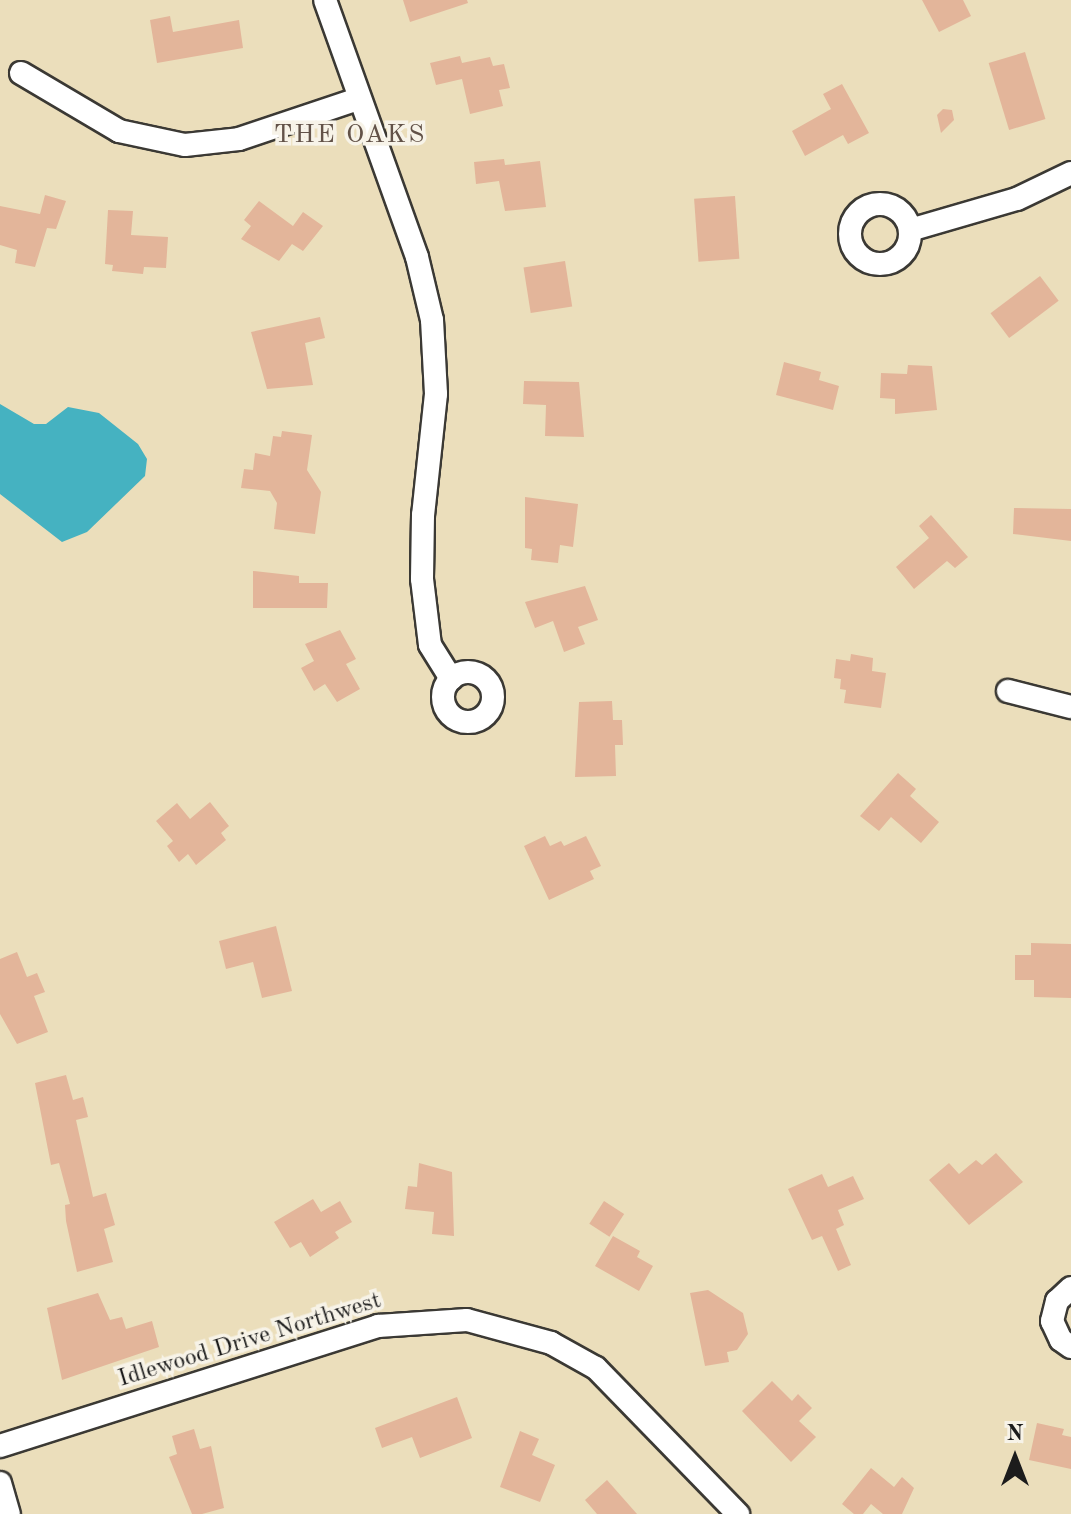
<!DOCTYPE html>
<style>
body{margin:0}
#map{position:relative;width:1071px;height:1514px;overflow:hidden;background:#ebdebb;font-family:"Old Standard TT",serif}
div>[style]{position:absolute}
.water>*{inset:0;background:#45b2c1}
.building>*{inset:0;background:#e3b59a;transform-origin:0 0}
.roads{filter:drop-shadow(2px 0 #3b3934) drop-shadow(-2px 0 #3b3934) drop-shadow(0 2px #3b3934) drop-shadow(0 -2px #3b3934)}
.street>*{height:22px;margin:-11px;padding:0 11px;transform-origin:11px;border-radius:11px;background:#fff}
.street>.ring{margin:-11px;padding:0;box-sizing:content-box;background:none;border:22px solid #fff;border-radius:50%}
span{translate:-50% -50%;white-space:nowrap;text-align:center;line-height:1.15;-webkit-text-stroke:7px #f7f3e8;paint-order:stroke}
.street-label{font-size:24px;color:#1c1c1c}
.neighbourhood-label{font-size:26px;color:#625248;letter-spacing:2px}
.north{position:absolute;left:975px;top:1418px;width:80px;height:80px;-webkit-text-stroke:6px #f7f3e8;paint-order:stroke;rotate:0deg;font-size:22px;font-weight:700;line-height:32px;text-align:center;color:#1c1c1c}
.north::after{content:'';display:block;margin:auto;width:28px;height:36px;background:#1c1c1c;clip-path:polygon(50% 0,100% 100%,50% 72%,0 100%)}
</style>
<div id="map">
<div class="water">
<i style="clip-path:polygon(0 404px,34px 424px,46px 424px,68px 407px,99px 413px,138px 444px,147px 459px,145px 476px,87px 532px,62px 542px,0 494px)"></i>
</div>
<div class="building">
<i style="clip-path:polygon(403px 0,467px 0,468px 3px,410px 22px)"></i>
<i style="clip-path:polygon(922px 0,963px 0,971px 16px,939px 32px)"></i>
<i style="clip-path:polygon(170px 16px,173px 32px,239px 20px,243px 48px,157px 63px,150px 20px)"></i>
<i style="left:1025px;top:52px;width:70px;height:38px;rotate:73deg"></i>
<i style="clip-path:polygon(460px 56px,462px 63px,490px 57px,493px 66px,504px 64px,510px 88px,499px 90px,503px 106px,470px 114px,462px 79px,436px 85px,430px 63px)"></i>
<i style="clip-path:polygon(842px 84px,869px 133px,848px 144px,843px 135px,805px 156px,792px 131px,831px 109px,823px 94px)"></i>
<i style="clip-path:polygon(943px 109px,952px 110px,954px 120px,941px 133px,937px 115px)"></i>
<i style="clip-path:polygon(504px 159px,505px 165px,540px 161px,546px 207px,505px 211px,499px 181px,476px 184px,474px 162px)"></i>
<i style="clip-path:polygon(45px 195px,66px 201px,56px 229px,47px 228px,35px 267px,15px 263px,17px 250px,0 245px,0 206px,40px 214px)"></i>
<i style="left:735px;top:196px;width:63px;height:41px;rotate:86deg"></i>
<i style="clip-path:polygon(259px 201px,293px 226px,303px 212px,323px 226px,303px 251px,292px 244px,279px 261px,241px 239px,251px 226px,244px 220px)"></i>
<i style="clip-path:polygon(108px 210px,133px 211px,131px 235px,168px 237px,166px 268px,144px 267px,143px 274px,112px 271px,113px 265px,105px 264px)"></i>
<i style="left:565px;top:261px;width:46px;height:42px;rotate:81deg"></i>
<i style="left:1040px;top:276px;width:31px;height:62px;rotate:53deg"></i>
<i style="clip-path:polygon(320px 317px,325px 338px,305px 343px,313px 385px,267px 389px,251px 332px)"></i>
<i style="clip-path:polygon(784px 362px,821px 372px,819px 380px,839px 386px,833px 410px,776px 395px)"></i>
<i style="clip-path:polygon(908px 365px,932px 366px,937px 410px,895px 414px,895px 399px,880px 398px,881px 373px,907px 374px)"></i>
<i style="clip-path:polygon(524px 381px,579px 382px,584px 437px,545px 436px,546px 405px,523px 404px)"></i>
<i style="clip-path:polygon(282px 431px,312px 435px,307px 470px,321px 492px,315px 534px,274px 529px,277px 503px,270px 491px,241px 488px,244px 469px,253px 470px,255px 453px,270px 456px,273px 436px,281px 437px)"></i>
<i style="clip-path:polygon(525px 497px,578px 504px,573px 547px,560px 545px,558px 563px,531px 560px,532px 549px,525px 548px)"></i>
<i style="clip-path:polygon(1014px 508px,1071px 509px,1071px 541px,1013px 534px)"></i>
<i style="clip-path:polygon(931px 515px,968px 557px,955px 568px,947px 561px,914px 589px,896px 567px,929px 538px,919px 526px)"></i>
<i style="clip-path:polygon(253px 571px,299px 576px,299px 583px,328px 583px,327px 608px,253px 608px)"></i>
<i style="clip-path:polygon(585px 586px,598px 620px,578px 627px,585px 644px,564px 652px,553px 621px,535px 628px,525px 602px)"></i>
<i style="clip-path:polygon(340px 630px,356px 659px,346px 664px,360px 689px,337px 702px,325px 684px,314px 691px,301px 668px,314px 661px,305px 644px)"></i>
<i style="clip-path:polygon(851px 654px,873px 658px,872px 671px,886px 673px,881px 708px,844px 703px,846px 690px,840px 689px,841px 679px,834px 678px,836px 659px,850px 661px)"></i>
<i style="clip-path:polygon(612px 701px,613px 720px,622px 720px,623px 745px,615px 745px,616px 776px,575px 777px,579px 702px)"></i>
<i style="clip-path:polygon(898px 773px,916px 789px,910px 796px,939px 822px,921px 843px,891px 817px,879px 831px,860px 816px)"></i>
<i style="clip-path:polygon(210px 802px,229px 826px,221px 833px,226px 840px,196px 865px,188px 854px,179px 862px,167px 846px,173px 841px,156px 821px,177px 803px,190px 819px)"></i>
<i style="clip-path:polygon(545px 836px,550px 846px,561px 841px,564px 846px,586px 836px,601px 866px,590px 871px,594px 879px,549px 900px,524px 846px)"></i>
<i style="clip-path:polygon(276px 926px,292px 991px,262px 998px,253px 962px,226px 969px,219px 941px)"></i>
<i style="clip-path:polygon(1031px 943px,1071px 944px,1071px 998px,1034px 997px,1034px 980px,1015px 980px,1015px 955px,1031px 955px)"></i>
<i style="clip-path:polygon(17px 952px,27px 977px,37px 973px,45px 992px,34px 996px,48px 1032px,17px 1044px,0 1014px,0 959px)"></i>
<i style="clip-path:polygon(66px 1075px,73px 1100px,83px 1097px,88px 1117px,76px 1120px,93px 1197px,106px 1193px,115px 1225px,104px 1229px,113px 1262px,77px 1272px,66px 1221px,65px 1205px,70px 1204px,59px 1163px,51px 1165px,35px 1083px)"></i>
<i style="clip-path:polygon(996px 1153px,1023px 1182px,969px 1225px,929px 1180px,949px 1163px,959px 1174px,976px 1160px,982px 1165px)"></i>
<i style="clip-path:polygon(419px 1163px,452px 1172px,454px 1236px,432px 1234px,434px 1212px,405px 1209px,408px 1186px,417px 1187px)"></i>
<i style="clip-path:polygon(822px 1174px,828px 1187px,853px 1176px,864px 1199px,838px 1210px,844px 1225px,836px 1229px,851px 1265px,838px 1271px,822px 1236px,812px 1240px,788px 1189px)"></i>
<i style="clip-path:polygon(313px 1199px,321px 1212px,340px 1201px,352px 1222px,335px 1232px,339px 1238px,310px 1257px,301px 1242px,290px 1248px,274px 1222px)"></i>
<i style="left:604px;top:1201px;width:24px;height:27px;rotate:33deg"></i>
<i style="clip-path:polygon(613px 1236px,640px 1251px,637px 1257px,653px 1266px,639px 1291px,595px 1266px)"></i>
<i style="clip-path:polygon(708px 1290px,743px 1313px,748px 1334px,737px 1350px,727px 1352px,729px 1362px,705px 1366px,690px 1293px)"></i>
<i style="clip-path:polygon(98px 1293px,110px 1320px,122px 1317px,126px 1329px,152px 1321px,159px 1347px,62px 1380px,47px 1308px)"></i>
<i style="clip-path:polygon(772px 1381px,792px 1401px,798px 1394px,812px 1408px,799px 1421px,816px 1437px,791px 1462px,742px 1411px)"></i>
<i style="clip-path:polygon(457px 1397px,472px 1438px,420px 1458px,412px 1437px,382px 1448px,375px 1428px)"></i>
<i style="clip-path:polygon(1037px 1423px,1064px 1429px,1062px 1435px,1071px 1437px,1071px 1469px,1029px 1460px)"></i>
<i style="clip-path:polygon(194px 1429px,200px 1449px,211px 1446px,224px 1508px,202px 1514px,192px 1514px,169px 1457px,177px 1454px,172px 1436px)"></i>
<i style="clip-path:polygon(520px 1431px,539px 1439px,532px 1455px,555px 1465px,540px 1502px,500px 1487px)"></i>
<i style="clip-path:polygon(871px 1468px,894px 1487px,902px 1477px,914px 1488px,902px 1514px,883px 1514px,871px 1504px,863px 1514px,854px 1514px,842px 1504px)"></i>
<i style="clip-path:polygon(607px 1480px,637px 1514px,597px 1514px,585px 1500px)"></i>
</div>
<div class="roads">
<div class="street">
<i style="left:325px;top:0;width:273px;rotate:70.3deg"></i>
<i style="left:417px;top:257px;width:65px;rotate:76.6deg"></i>
<i style="left:432px;top:320px;width:74px;rotate:86.9deg"></i>
<i style="left:436px;top:394px;width:122px;rotate:96.1deg"></i>
<i style="left:423px;top:515px;width:64px;rotate:90.9deg"></i>
<i style="left:422px;top:579px;width:66px;rotate:83.1deg"></i>
<i style="left:430px;top:645px;width:40px;rotate:58deg"></i>
<i style="left:21px;top:73px;width:114px;rotate:30.6deg"></i>
<i style="left:119px;top:131px;width:67px;rotate:12deg"></i>
<i style="left:185px;top:145px;width:54px;rotate:-6.3deg"></i>
<i style="left:239px;top:139px;width:126px;rotate:-18.6deg"></i>
<i class="ring" style="left:850px;top:204px;width:38px;height:38px"></i>
<i style="left:910px;top:230px;width:111px;rotate:-16.2deg"></i>
<i style="left:1017px;top:199px;width:60px;rotate:-25.7deg"></i>
<i class="ring" style="left:443px;top:672px;width:28px;height:28px"></i>
<i style="left:1008px;top:691px;width:65px;rotate:14.3deg"></i>
<i style="left:1071px;top:1288px;width:19px;rotate:137deg"></i>
<i style="left:1057px;top:1301px;width:21px;rotate:104deg"></i>
<i style="left:1052px;top:1321px;width:21px;rotate:65deg"></i>
<i style="left:1061px;top:1340px;width:12px;rotate:35deg"></i>
<i style="left:0;top:1446px;width:397px;rotate:-17.6deg"></i>
<i style="left:378px;top:1326px;width:89px;rotate:-3.9deg"></i>
<i style="left:467px;top:1320px;width:87px;rotate:15.3deg"></i>
<i style="left:551px;top:1343px;width:51px;rotate:29.1deg"></i>
<i style="left:596px;top:1368px;width:204px;rotate:45.8deg"></i>
<i style="left:0;top:1483px;width:32px;rotate:74deg"></i>
</div>
</div>
<div class="street-label">
<span style="left:250px;top:1341px;rotate:-17deg">Idlewood Drive Northwest</span>
</div>
<div class="neighbourhood-label">
<span style="left:350px;top:136px">THE OAKS</span>
</div>
<div class="north">N</div>
</div>
